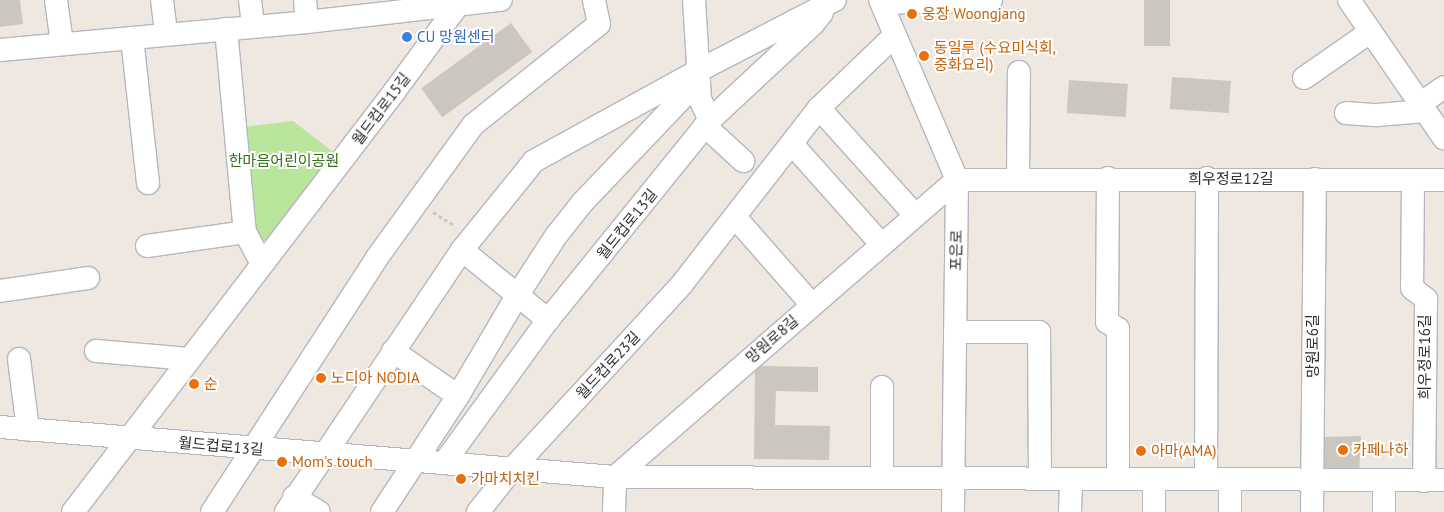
<!DOCTYPE html>
<meta charset="utf-8">
<style>
body{margin:0}
#map{position:relative;width:1444px;height:512px;overflow:hidden;background:#efe8e0;font-family:"PT Sans","Noto Sans KR",sans-serif}
div>[style]{position:absolute}
.green>*{inset:0;background:#bae59d}
.building>*{inset:0;background:#cbc6be;transform-origin:0 0}
.path>*{height:3px;margin-top:-1.5px;transform-origin:0;background:repeating-linear-gradient(90deg,#c9c9c9 0 4px,transparent 0 6.5px)}
.roads{filter:drop-shadow(1px 0 #b4b7c1) drop-shadow(-1px 0 #b4b7c1) drop-shadow(0 1px #b4b7c1) drop-shadow(0 -1px #b4b7c1)}
.minor>*{height:22px;margin:-11px;padding:0 11px;transform-origin:11px;border-radius:11px;background:#fff}
.dots>*{width:14px;height:14px;translate:-50% -50%;box-sizing:border-box;border:2px solid #fff;border-radius:50%}
span{translate:-50% -50%;white-space:nowrap;text-align:center;line-height:1.15;-webkit-text-stroke:4px #fff;paint-order:stroke}
.food-label{font-size:15px;color:#c56008}
.left{translate:0 -50%;text-align:left}
.shop-label{font-size:15px;color:#366cbe}
.street-label{font-size:15px;color:#2e2e2e}
.park-label{font-size:15px;color:#306e1a}
</style>
<div id="map">
<div class="green">
<i style="clip-path:polygon(293px 121px,336px 154px,269px 241px,254px 237px,244px 127px)"></i>
</div>
<div class="building">
<i style="clip-path:polygon(0 0,20px 0,23px 24px,0 27px)"></i>
<i style="left:1144px;top:0;width:26px;height:46px"></i>
<i style="left:511px;top:23px;width:36px;height:111px;rotate:54deg"></i>
<i style="left:1172px;top:77px;width:59px;height:32px;rotate:4deg"></i>
<i style="left:1069px;top:80px;width:59px;height:33px;rotate:4deg"></i>
<i style="clip-path:polygon(755px 366px,818px 367px,818px 392px,776px 391px,775px 425px,830px 426px,829px 460px,754px 459px)"></i>
<i style="clip-path:polygon(1361px 436px,1359px 475px,1321px 471px,1322px 437px)"></i>
</div>
<div class="path">
<i style="left:433px;top:212px;width:26px;rotate:32deg"></i>
</div>
<div class="roads">
<div class="minor">
<i style="left:56px;top:0;width:44px;rotate:82.2deg"></i>
<i style="left:162px;top:0;width:34px;rotate:83deg"></i>
<i style="left:250px;top:0;width:26px;rotate:83deg"></i>
<i style="left:305px;top:0;width:22px;rotate:85deg"></i>
<i style="left:694px;top:0;width:99px;rotate:86.5deg"></i>
<i style="left:700px;top:99px;width:23px;rotate:65deg"></i>
<i style="left:880px;top:0;width:196px;rotate:66.8deg"></i>
<i style="left:957px;top:180px;width:332px;rotate:90.7deg"></i>
<i style="left:1349px;top:0;width:168px;rotate:55.5deg"></i>
<i style="left:882px;top:3px;width:109px;rotate:-1.6deg"></i>
<i style="left:226px;top:29px;width:204px;rotate:84.7deg"></i>
<i style="left:132px;top:38px;width:146px;rotate:83.7deg"></i>
<i style="left:0;top:50px;width:308px;rotate:-5.2deg"></i>
<i style="left:307px;top:22px;width:195px;rotate:-6.5deg"></i>
<i style="left:1304px;top:78px;width:80px;rotate:-34.9deg"></i>
<i style="left:1420px;top:104px;width:29px;rotate:-35deg"></i>
<i style="left:819px;top:108px;width:144px;rotate:48.1deg"></i>
<i style="left:1346px;top:113px;width:31px;rotate:4deg"></i>
<i style="left:1377px;top:115px;width:48px;rotate:-4.8deg"></i>
<i style="left:705px;top:126px;width:52px;rotate:42.6deg"></i>
<i style="left:792px;top:144px;width:134px;rotate:48.3deg"></i>
<i style="left:1108px;top:178px;width:144px;rotate:90.4deg"></i>
<i style="left:1107px;top:322px;width:13px;rotate:32deg"></i>
<i style="left:1118px;top:329px;width:150px;rotate:90deg"></i>
<i style="left:1018px;top:179px;width:107px;rotate:-89.5deg"></i>
<i style="left:1413px;top:180px;width:108px;rotate:90.5deg"></i>
<i style="left:1412px;top:288px;width:18px;rotate:38deg"></i>
<i style="left:1426px;top:299px;width:182px;rotate:90.6deg"></i>
<i style="left:735px;top:217px;width:117px;rotate:48.8deg"></i>
<i style="left:147px;top:246px;width:99px;rotate:-8.1deg"></i>
<i style="left:245px;top:232px;width:36px;rotate:62deg"></i>
<i style="left:462px;top:250px;width:111px;rotate:39.1deg"></i>
<i style="left:0;top:291px;width:89px;rotate:-8.4deg"></i>
<i style="left:955px;top:332px;width:84px"></i>
<i style="left:1039px;top:332px;width:147px;rotate:89.6deg"></i>
<i style="left:96px;top:351px;width:94px;rotate:4.9deg"></i>
<i style="left:393px;top:351px;width:79px;rotate:34.7deg"></i>
<i style="left:19px;top:359px;width:71px;rotate:82.7deg"></i>
<i style="left:0;top:427px;width:617px;rotate:4.65deg"></i>
<i style="left:615px;top:477px;width:829px;rotate:0.21deg"></i>
<i style="left:444px;top:463px;width:177px;rotate:-54deg"></i>
<i style="left:548px;top:320px;width:257px;rotate:-51deg"></i>
<i style="left:710px;top:120px;width:141px;rotate:-43deg"></i>
<i style="left:813px;top:24px;width:14px;rotate:-51deg"></i>
<i style="left:882px;top:478px;width:91px;rotate:-90deg"></i>
<i style="left:1206px;top:479px;width:301px;rotate:-89.8deg"></i>
<i style="left:294px;top:497px;width:29px;rotate:31deg"></i>
<i style="left:73px;top:512px;width:529px;rotate:-52.61deg"></i>
<i style="left:394px;top:92px;width:108px;rotate:-53.7deg"></i>
<i style="left:458px;top:5px;width:5px;rotate:-101deg"></i>
<i style="left:212px;top:512px;width:302px;rotate:-57deg"></i>
<i style="left:376px;top:259px;width:165px;rotate:-54.1deg"></i>
<i style="left:473px;top:125px;width:161px;rotate:-38.7deg"></i>
<i style="left:599px;top:24px;width:25px;rotate:-102deg"></i>
<i style="left:286px;top:512px;width:316px;rotate:-56.1deg"></i>
<i style="left:462px;top:250px;width:114px;rotate:-51deg"></i>
<i style="left:534px;top:161px;width:187px;rotate:-28.8deg"></i>
<i style="left:698px;top:71px;width:154px;rotate:-27.4deg"></i>
<i style="left:382px;top:512px;width:139px;rotate:-56.8deg"></i>
<i style="left:458px;top:396px;width:116px;rotate:-59.5deg"></i>
<i style="left:517px;top:296px;width:72px;rotate:-57deg"></i>
<i style="left:556px;top:236px;width:42px;rotate:-51.8deg"></i>
<i style="left:582px;top:203px;width:168px;rotate:-46.4deg"></i>
<i style="left:478px;top:512px;width:56px;rotate:-51.5deg"></i>
<i style="left:513px;top:468px;width:250px;rotate:-47.4deg"></i>
<i style="left:682px;top:284px;width:223px;rotate:-52.1deg"></i>
<i style="left:819px;top:108px;width:105px;rotate:-43.8deg"></i>
<i style="left:614px;top:512px;width:35px;rotate:-88deg"></i>
<i style="left:615px;top:477px;width:453px;rotate:-41deg"></i>
<i style="left:957px;top:180px;width:487px"></i>
<i style="left:1070px;top:512px;width:33px;rotate:-88deg"></i>
<i style="left:1154px;top:512px;width:33px;rotate:-90deg"></i>
<i style="left:1230px;top:512px;width:33px;rotate:-90deg"></i>
<i style="left:1312px;top:512px;width:333px;rotate:-89.5deg"></i>
<i style="left:1384px;top:512px;width:32px;rotate:-90deg"></i>
</div>
</div>
<div class="dots">
<i style="left:912px;top:14px;background:#e8710a"></i>
<i style="left:407px;top:37px;background:#3f7fe0"></i>
<i style="left:924px;top:56px;background:#e8710a"></i>
<i style="left:321px;top:378px;background:#e8710a"></i>
<i style="left:194px;top:384px;background:#e8710a"></i>
<i style="left:1343px;top:450px;background:#e8710a"></i>
<i style="left:1141px;top:451px;background:#e8710a"></i>
<i style="left:282px;top:462px;background:#e8710a"></i>
<i style="left:461px;top:479px;background:#e8710a"></i>
</div>
<div class="food-label">
<span class="left" style="left:922px;top:14px">웅장 Woongjang</span>
<span class="left" style="left:934px;top:56px">동일루 (수요미식회,<br>중화요리)</span>
<span class="left" style="left:331px;top:378px">노디아 NODIA</span>
<span class="left" style="left:204px;top:384px">순</span>
<span class="left" style="left:1353px;top:450px">카페나하</span>
<span class="left" style="left:1151px;top:451px">아마(AMA)</span>
<span class="left" style="left:292px;top:462px">Mom's touch</span>
<span class="left" style="left:471px;top:479px">가마치치킨</span>
</div>
<div class="shop-label">
<span class="left" style="left:417px;top:37px">CU 망원센터</span>
</div>
<div class="street-label">
<span style="left:381px;top:109px;rotate:-53deg">월드컵로15길</span>
<span style="left:1231px;top:179px">희우정로12길</span>
<span style="left:627px;top:224px;rotate:-51deg">월드컵로13길</span>
<span style="left:956px;top:250px;rotate:-89deg">포은로</span>
<span style="left:772px;top:339px;rotate:-41deg">망원로8길</span>
<span style="left:1313px;top:346px;rotate:-90deg">망원로6길</span>
<span style="left:1425px;top:357px;rotate:-90deg">희우정로16길</span>
<span style="left:608px;top:365px;rotate:-47deg">월드컵로23길</span>
<span style="left:221px;top:446px;rotate:5deg">월드컵로13길</span>
</div>
<div class="park-label">
<span style="left:284px;top:161px">한마음어린이공원</span>
</div>
</div>
